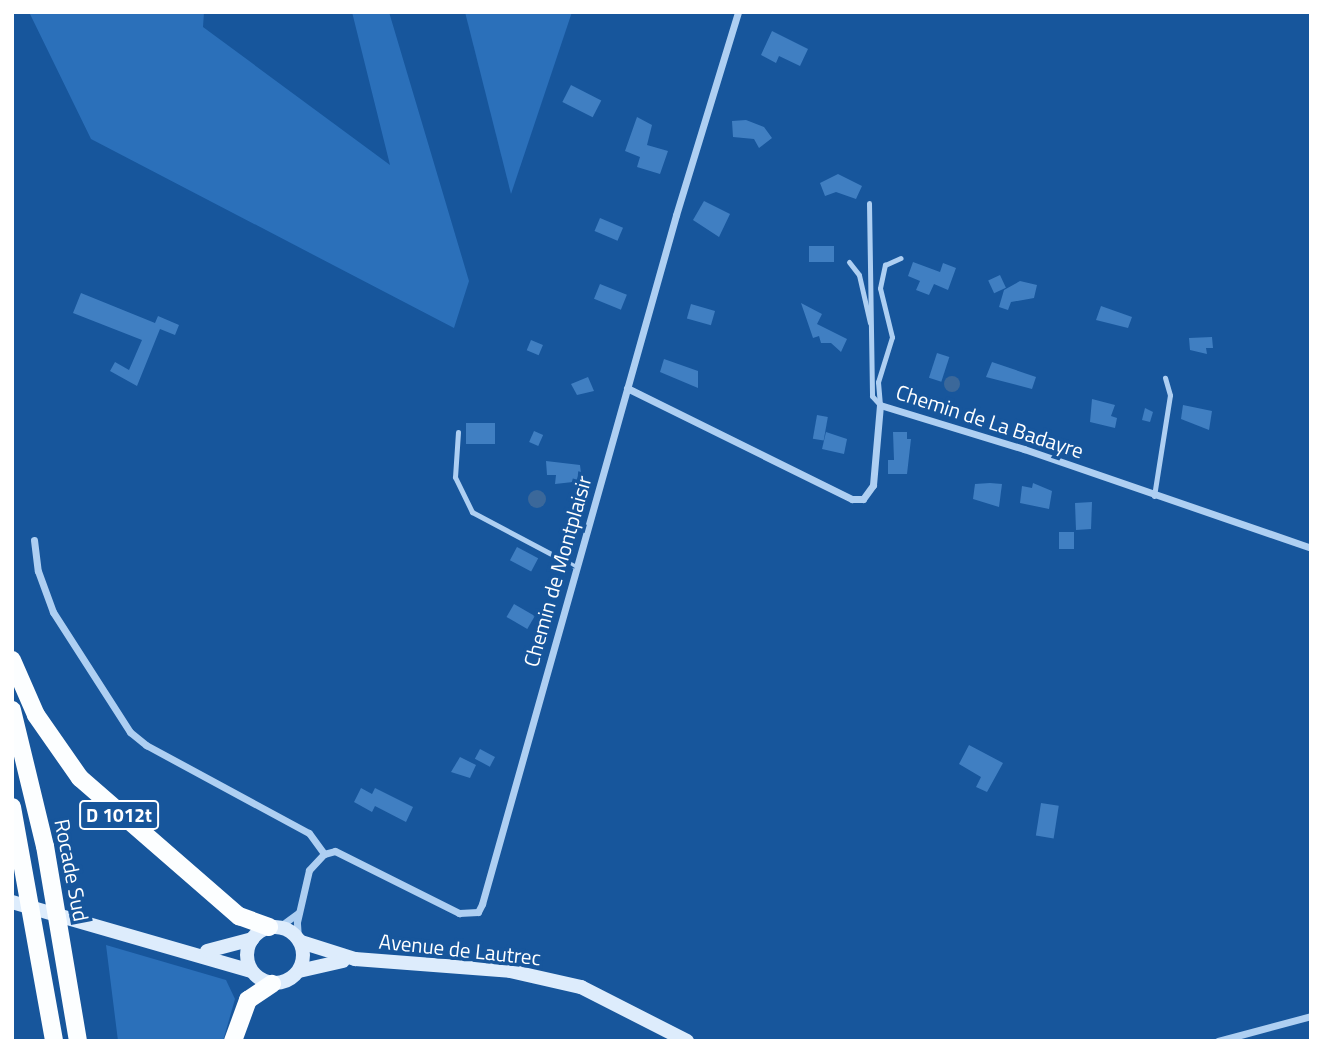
<!DOCTYPE html>
<style>
body{margin:0}
#map{position:relative;width:1323px;height:1053px;overflow:hidden;background:#17569c;font-family:"Titillium Web",sans-serif}
div>[style]{position:absolute}
.green>*{inset:0;background:#2b70ba}
.water>*{inset:0;background:#3b689a}
.round{border-radius:50%}
.building>*{inset:0;background:#407fc2;transform-origin:0 0}
.service>*{height:5px;margin:-2.5px;padding:0 2.5px;transform-origin:2.5px;border-radius:2.5px;background:#aecff2}
.minor>*{height:7px;margin:-3.5px;padding:0 3.5px;transform-origin:3.5px;border-radius:3.5px;background:#aecff2}
.secondary>*{height:14px;margin:-7px;padding:0 7px;transform-origin:7px;border-radius:7px;background:#ddecfc}
.secondary>.ring{margin:-7px;padding:0;box-sizing:content-box;background:none;border:14px solid #ddecfc;border-radius:50%}
.trunk>*{height:18px;margin:-9px;padding:0 9px;transform-origin:9px;border-radius:9px;background:#fcfeff}
span{translate:-50% -50%;white-space:nowrap;text-align:center;line-height:1.15;-webkit-text-stroke:7px #17569c;paint-order:stroke}
.shield-label span{padding:2px 5px;background:#17569c;border:2px solid;border-radius:5px;-webkit-text-stroke-width:0}
.shield-label{font-size:19px;color:#fff;font-weight:700}
.street-label{font-size:21px;color:#fff}
.frame{position:absolute;inset:0;border:14px solid #fff;pointer-events:none}
</style>
<div id="map">
<div class="green">
<i style="clip-path:polygon(29px 12px,204px 12px,203px 27px,390px 165px,352px 12px,389px 12px,469px 281px,454px 328px,91px 139px)"></i>
<i style="clip-path:polygon(465px 12px,572px 12px,511px 194px)"></i>
<i style="clip-path:polygon(106px 945px,226px 980px,235px 999px,223px 1041px,118px 1041px)"></i>
</div>
<div class="water">
<i class="round" style="left:944px;top:376px;width:16px;height:16px"></i>
<i class="round" style="left:528px;top:490px;width:18px;height:18px"></i>
</div>
<div class="building">
<i style="clip-path:polygon(772px 31px,808px 49px,800px 66px,779px 56px,776px 63px,761px 55px)"></i>
<i style="left:571px;top:85px;width:34px;height:19px;rotate:27deg"></i>
<i style="clip-path:polygon(637px 117px,652px 125px,647px 145px,668px 151px,660px 174px,637px 167px,640px 157px,625px 151px)"></i>
<i style="clip-path:polygon(746px 120px,764px 127px,772px 138px,759px 148px,754px 139px,733px 137px,732px 121px)"></i>
<i style="clip-path:polygon(838px 174px,862px 186px,856px 199px,836px 192px,825px 196px,820px 183px)"></i>
<i style="clip-path:polygon(704px 201px,730px 214px,719px 237px,693px 220px)"></i>
<i style="left:600px;top:218px;width:25px;height:14px;rotate:23deg"></i>
<i style="left:809px;top:246px;width:25px;height:16px"></i>
<i style="clip-path:polygon(913px 262px,940px 272px,943px 263px,956px 268px,948px 290px,934px 284px,929px 295px,916px 290px,920px 281px,908px 276px)"></i>
<i style="left:1000px;top:275px;width:14px;height:13px;rotate:65deg"></i>
<i style="clip-path:polygon(1020px 281px,1037px 285px,1034px 298px,1011px 302px,1008px 310px,999px 307px,1004px 290px)"></i>
<i style="left:600px;top:284px;width:29px;height:16px;rotate:22deg"></i>
<i style="clip-path:polygon(81px 293px,155px 323px,158px 316px,179px 325px,175px 335px,160px 329px,137px 386px,110px 371px,115px 362px,129px 370px,142px 340px,73px 313px)"></i>
<i style="clip-path:polygon(801px 303px,822px 314px,817px 324px,847px 339px,841px 352px,831px 343px,821px 343px,819px 336px,813px 338px)"></i>
<i style="left:691px;top:304px;width:25px;height:15px;rotate:16deg"></i>
<i style="clip-path:polygon(1101px 306px,1132px 317px,1128px 328px,1096px 320px)"></i>
<i style="clip-path:polygon(1212px 337px,1213px 348px,1206px 348px,1207px 354px,1190px 350px,1189px 338px)"></i>
<i style="left:531px;top:340px;width:13px;height:11px;rotate:23deg"></i>
<i style="left:937px;top:353px;width:13px;height:26px;rotate:18deg"></i>
<i style="clip-path:polygon(664px 359px,698px 371px,698px 388px,660px 372px)"></i>
<i style="clip-path:polygon(992px 362px,1036px 377px,1032px 389px,986px 377px)"></i>
<i style="clip-path:polygon(588px 377px,594px 391px,577px 395px,571px 384px)"></i>
<i style="clip-path:polygon(1092px 399px,1115px 405px,1111px 416px,1117px 418px,1115px 428px,1090px 422px)"></i>
<i style="clip-path:polygon(1183px 405px,1212px 411px,1209px 430px,1181px 419px)"></i>
<i style="clip-path:polygon(1145px 408px,1153px 412px,1150px 422px,1142px 420px)"></i>
<i style="left:817px;top:415px;width:11px;height:24px;rotate:10deg"></i>
<i style="left:466px;top:423px;width:29px;height:21px"></i>
<i style="left:534px;top:431px;width:10px;height:12px;rotate:24deg"></i>
<i style="clip-path:polygon(826px 432px,847px 439px,844px 454px,822px 449px)"></i>
<i style="clip-path:polygon(893px 432px,907px 432px,907px 439px,911px 439px,907px 474px,888px 474px,888px 460px,894px 460px)"></i>
<i style="clip-path:polygon(546px 461px,580px 465px,582px 481px,555px 484px,556px 475px,547px 475px)"></i>
<i style="clip-path:polygon(990px 483px,1002px 484px,999px 507px,973px 499px,975px 484px)"></i>
<i style="clip-path:polygon(1033px 483px,1052px 491px,1049px 509px,1020px 503px,1022px 486px,1032px 488px)"></i>
<i style="clip-path:polygon(1092px 502px,1091px 529px,1076px 530px,1075px 503px)"></i>
<i style="left:1059px;top:532px;width:15px;height:17px"></i>
<i style="left:517px;top:547px;width:24px;height:15px;rotate:28deg"></i>
<i style="left:514px;top:604px;width:24px;height:15px;rotate:30deg"></i>
<i style="clip-path:polygon(969px 745px,1003px 763px,987px 792px,976px 787px,981px 777px,959px 764px)"></i>
<i style="left:480px;top:749px;width:17px;height:11px;rotate:28deg"></i>
<i style="clip-path:polygon(460px 757px,476px 765px,470px 778px,451px 772px)"></i>
<i style="clip-path:polygon(361px 788px,372px 794px,375px 788px,413px 807px,406px 822px,375px 806px,372px 812px,354px 802px)"></i>
<i style="left:1041px;top:803px;width:18px;height:33px;rotate:9deg"></i>
</div>
<div class="service">
<i style="left:869px;top:203px;width:193px;rotate:89.1deg"></i>
<i style="left:872px;top:396px;width:12px;rotate:48deg"></i>
<i style="left:849px;top:262px;width:16px;rotate:52deg"></i>
<i style="left:859px;top:275px;width:49px;rotate:77.1deg"></i>
<i style="left:880px;top:405px;width:23px;rotate:-95deg"></i>
<i style="left:878px;top:382px;width:47px;rotate:-72.7deg"></i>
<i style="left:892px;top:337px;width:50px;rotate:-103.8deg"></i>
<i style="left:880px;top:288px;width:24px;rotate:-78deg"></i>
<i style="left:885px;top:265px;width:17px;rotate:-24deg"></i>
<i style="left:458px;top:432px;width:45px;rotate:93.8deg"></i>
<i style="left:455px;top:477px;width:39px;rotate:64deg"></i>
<i style="left:472px;top:512px;width:118px;rotate:27.9deg"></i>
<i style="left:1154px;top:496px;width:102px;rotate:-81deg"></i>
<i style="left:1170px;top:395px;width:18px;rotate:-106deg"></i>
</div>
<div class="minor">
<i style="left:627px;top:388px;width:251px;rotate:26.3deg"></i>
<i style="left:852px;top:499px;width:11px"></i>
<i style="left:863px;top:499px;width:17px;rotate:-54deg"></i>
<i style="left:873px;top:485px;width:80px;rotate:-85deg"></i>
<i style="left:880px;top:405px;width:151px;rotate:17deg"></i>
<i style="left:1024px;top:449px;width:304px;rotate:19deg"></i>
<i style="left:34px;top:540px;width:31px;rotate:83deg"></i>
<i style="left:38px;top:571px;width:44px;rotate:69.9deg"></i>
<i style="left:53px;top:612px;width:143px;rotate:57.3deg"></i>
<i style="left:130px;top:732px;width:21px;rotate:39deg"></i>
<i style="left:146px;top:745px;width:185px;rotate:28.4deg"></i>
<i style="left:309px;top:833px;width:26px;rotate:54deg"></i>
<i style="left:279px;top:927px;width:24px;rotate:-36deg"></i>
<i style="left:298px;top:938px;width:16px;rotate:-94deg"></i>
<i style="left:297px;top:922px;width:53px;rotate:-77deg"></i>
<i style="left:309px;top:870px;width:22px;rotate:-47deg"></i>
<i style="left:324px;top:854px;width:11px;rotate:-15deg"></i>
<i style="left:335px;top:851px;width:139px;rotate:26.6deg"></i>
<i style="left:459px;top:913px;width:19px;rotate:-3deg"></i>
<i style="left:478px;top:912px;width:9px;rotate:-63deg"></i>
<i style="left:482px;top:904px;width:716px;rotate:-74.27deg"></i>
<i style="left:676px;top:215px;width:212px;rotate:-73deg"></i>
<i style="left:1218px;top:1041px;width:96px;rotate:-15deg"></i>
</div>
<div class="secondary">
<i style="left:12px;top:902px;width:249px;rotate:16.1deg"></i>
<i class="ring" style="left:247px;top:927px;width:42px;height:42px"></i>
<i style="left:301px;top:942px;width:57px;rotate:17.5deg"></i>
<i style="left:355px;top:959px;width:155px;rotate:4.4deg"></i>
<i style="left:510px;top:971px;width:73px;rotate:12.7deg"></i>
<i style="left:581px;top:987px;width:119px;rotate:27deg"></i>
<i style="left:207px;top:951px;width:47px;rotate:-14.9deg"></i>
<i style="left:299px;top:971px;width:45px;rotate:-12.8deg"></i>
</div>
<div class="trunk">
<i style="left:12px;top:660px;width:60px;rotate:66.4deg"></i>
<i style="left:36px;top:715px;width:77px;rotate:55.1deg"></i>
<i style="left:80px;top:778px;width:211px;rotate:41deg"></i>
<i style="left:239px;top:916px;width:32px;rotate:20deg"></i>
<i style="left:12px;top:710px;width:140px;rotate:76.4deg"></i>
<i style="left:45px;top:846px;width:198px;rotate:80.4deg"></i>
<i style="left:12px;top:807px;width:238px;rotate:79.8deg"></i>
<i style="left:233px;top:1041px;width:44px;rotate:-69.9deg"></i>
<i style="left:248px;top:1000px;width:29px;rotate:-34deg"></i>
</div>
<div class="shield-label">
<span style="left:119px;top:815px">D 1012t</span>
</div>
<div class="street-label">
<span style="left:990px;top:421px;rotate:18deg">Chemin de La Badayre</span>
<span style="left:557px;top:571px;rotate:-74deg">Chemin de Montplaisir</span>
<span style="left:72px;top:870px;rotate:79deg">Rocade Sud</span>
<span style="left:460px;top:949px;rotate:6deg">Avenue de Lautrec</span>
</div>
<div class="frame"></div>
</div>
